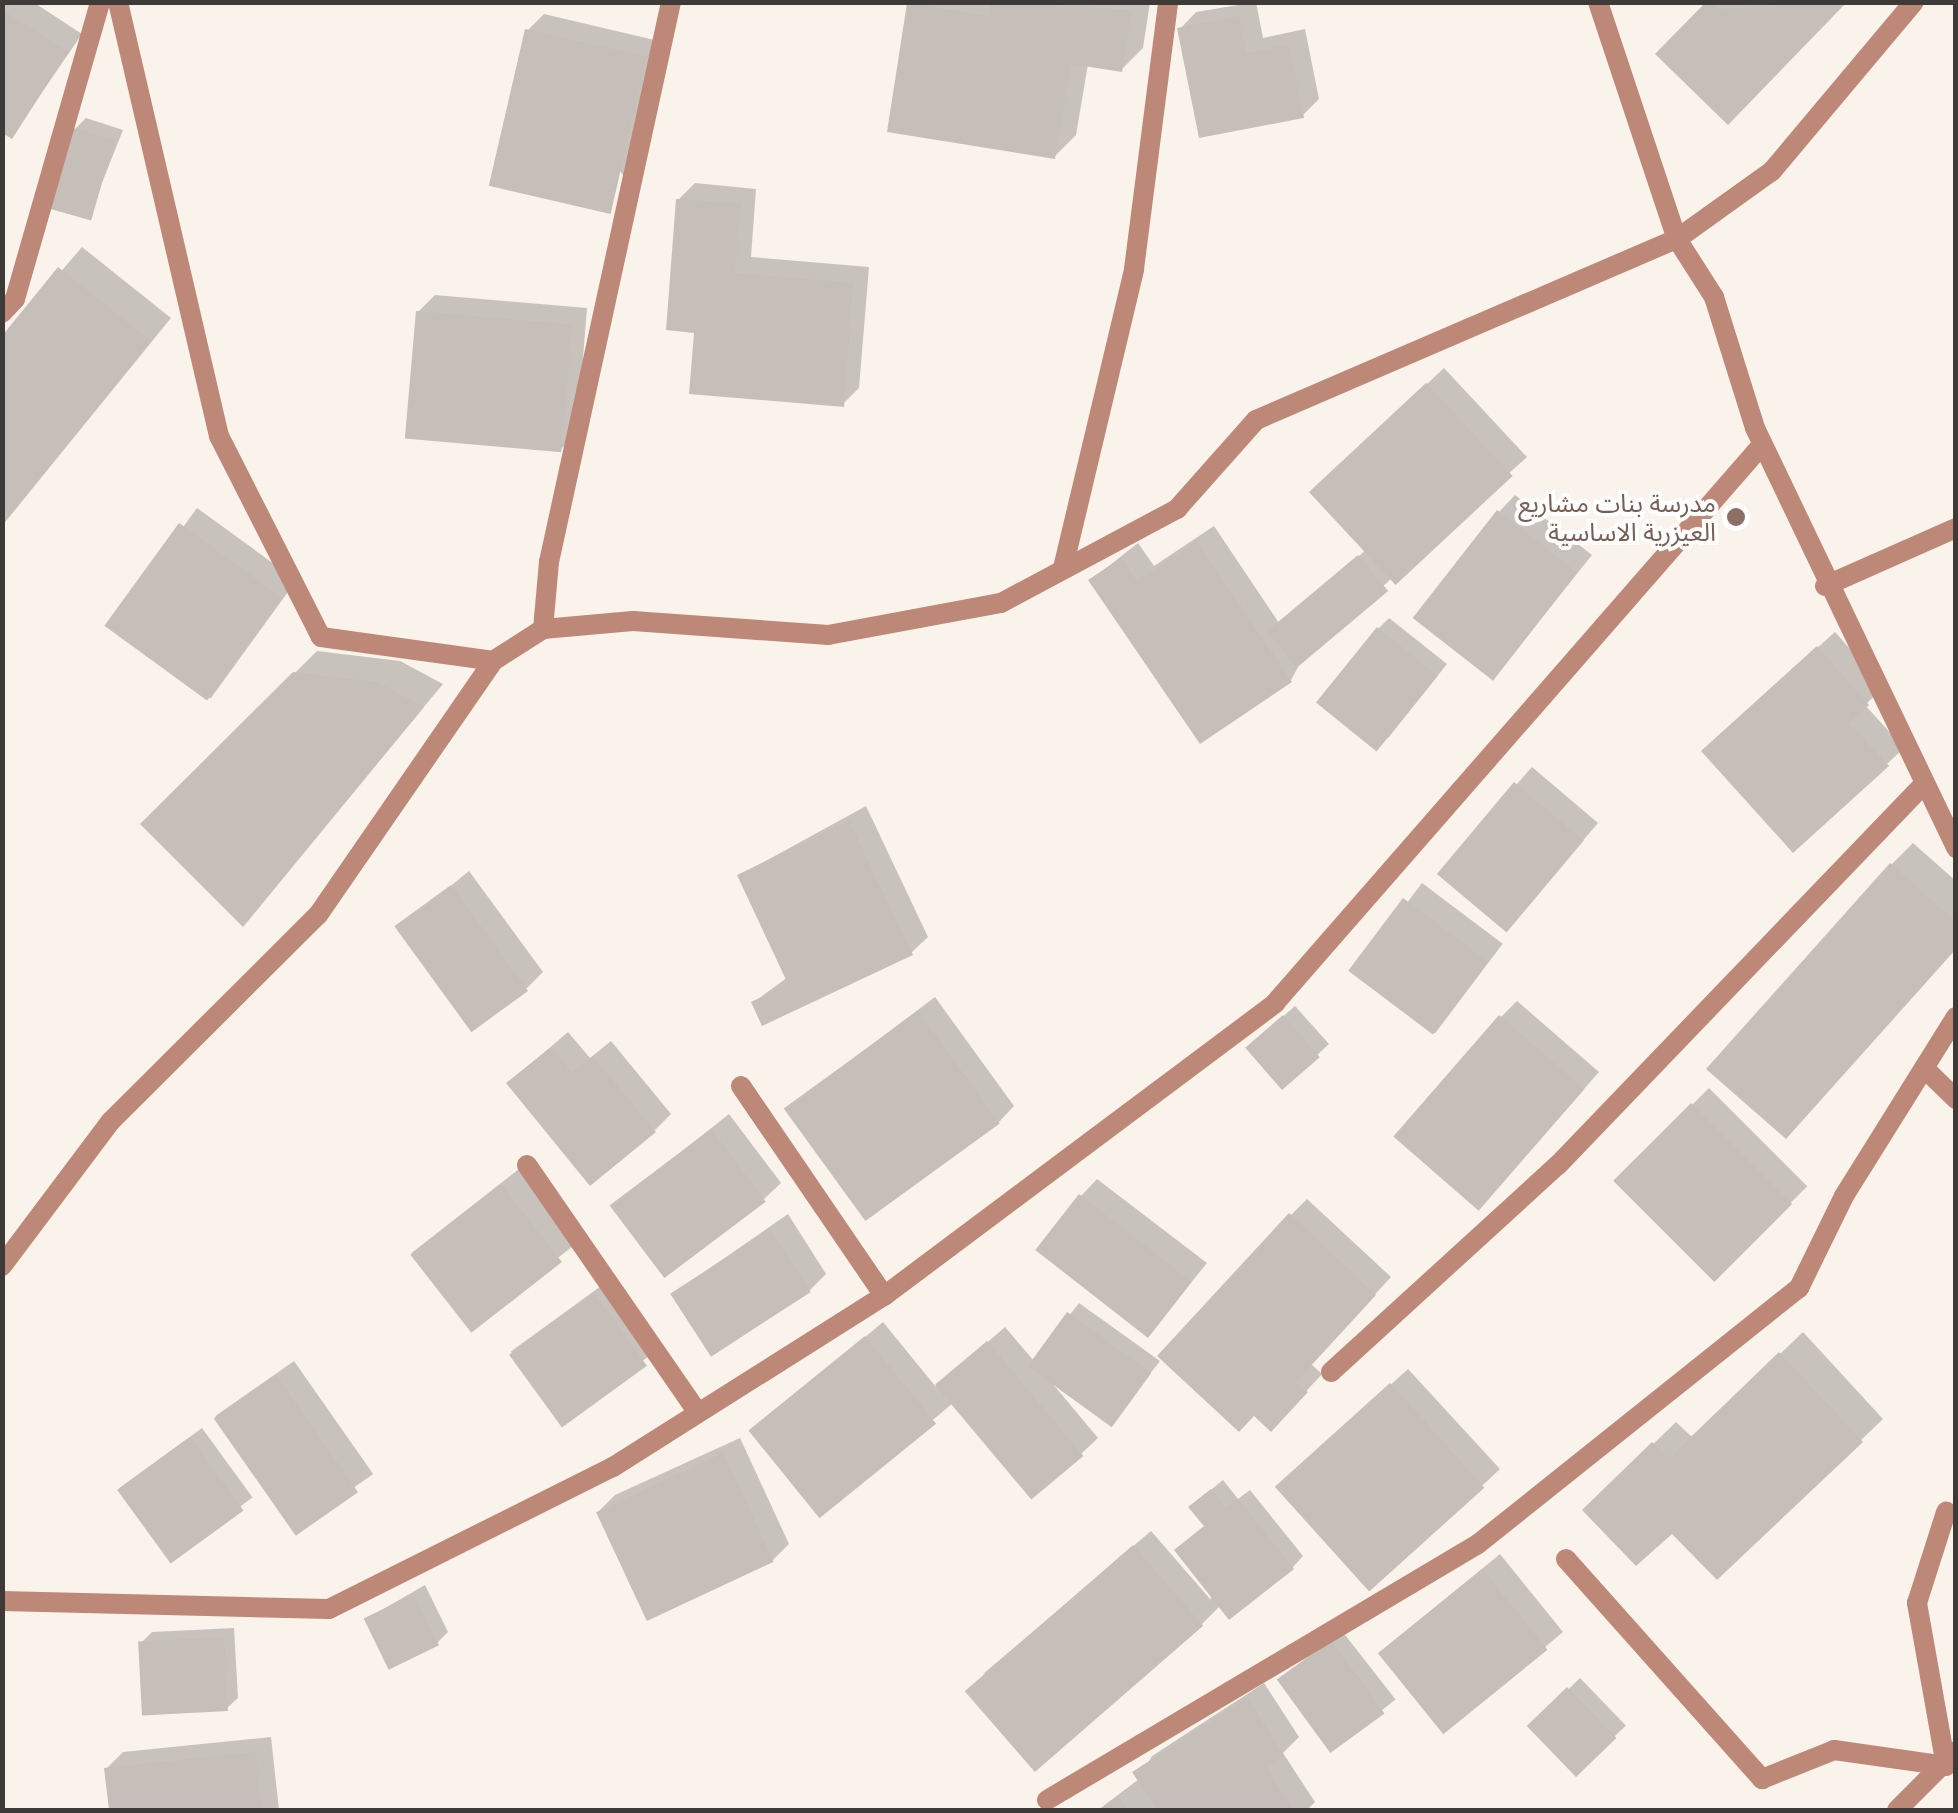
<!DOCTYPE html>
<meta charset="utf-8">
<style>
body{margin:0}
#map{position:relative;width:1958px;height:1813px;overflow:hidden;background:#faf3eb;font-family:"Noto Sans","Noto Sans Arabic",sans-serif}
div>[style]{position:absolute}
.shadow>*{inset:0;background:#0003;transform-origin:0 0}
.building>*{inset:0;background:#c6beb8;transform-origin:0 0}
.service>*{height:20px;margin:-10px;padding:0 10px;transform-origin:10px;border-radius:10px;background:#be8878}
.minor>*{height:20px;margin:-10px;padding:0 10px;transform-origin:10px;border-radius:10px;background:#be8878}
.dots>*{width:28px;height:28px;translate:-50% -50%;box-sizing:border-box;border:5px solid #fff;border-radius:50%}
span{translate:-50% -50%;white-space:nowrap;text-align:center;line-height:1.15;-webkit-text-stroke:8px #fff;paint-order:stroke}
.education-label{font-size:25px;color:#785e54}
.right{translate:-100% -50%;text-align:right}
.frame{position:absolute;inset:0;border:5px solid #3d3a37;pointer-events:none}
</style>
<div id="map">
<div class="shadow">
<i style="clip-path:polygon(2px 2px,33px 2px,82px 34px,12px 136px,2px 130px)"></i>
<i style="clip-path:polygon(1150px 2px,1143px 48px,1121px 70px,1088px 64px,1076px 135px,1054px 157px,910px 4px)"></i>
<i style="clip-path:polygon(1256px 2px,1263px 38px,1305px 29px,1319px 99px,1302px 116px,1180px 29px,1196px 12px)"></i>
<i style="clip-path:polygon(1709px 2px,1844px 2px,1658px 54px)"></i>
<i style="clip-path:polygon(544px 14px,663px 42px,634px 192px,528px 30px)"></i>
<i style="clip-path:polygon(86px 118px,123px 130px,88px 218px,75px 129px)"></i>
<i style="clip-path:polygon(695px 183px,756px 189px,751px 257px,869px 267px,859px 388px,843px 404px,697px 330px,678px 200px)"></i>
<i style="clip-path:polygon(82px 247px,171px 318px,2px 526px,2px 340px)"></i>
<i style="clip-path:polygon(435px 295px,587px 308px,577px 433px,561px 449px,418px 312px)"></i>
<i style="clip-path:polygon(1444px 368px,1527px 457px,1303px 658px,1291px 680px,1091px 580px,1138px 543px,1154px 566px,1214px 526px,1279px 623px,1366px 550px,1329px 476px)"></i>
<i style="clip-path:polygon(1515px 495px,1592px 555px,1493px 678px,1499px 512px)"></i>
<i style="left:197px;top:508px;width:123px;height:146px;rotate:36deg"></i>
<i style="clip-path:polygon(1389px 618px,1447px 664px,1388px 738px,1379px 628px)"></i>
<i style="clip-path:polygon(1835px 632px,1884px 687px,1865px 705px,1904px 748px,1887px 764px,1721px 734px)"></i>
<i style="clip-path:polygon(317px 651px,400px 661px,443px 684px,243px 924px,143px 824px)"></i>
<i style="clip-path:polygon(1532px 767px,1598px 823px,1521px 913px,1439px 873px)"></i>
<i style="clip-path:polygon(866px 806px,928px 937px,911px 953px,754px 1002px,788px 977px,740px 875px)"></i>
<i style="clip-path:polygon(1913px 843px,1956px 881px,1956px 948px,1891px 865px)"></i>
<i style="clip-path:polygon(469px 871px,543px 972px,526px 989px,399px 928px)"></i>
<i style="left:1422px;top:883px;width:101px;height:112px;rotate:37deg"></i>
<i style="clip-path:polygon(935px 997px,1014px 1106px,998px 1123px,786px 1109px)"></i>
<i style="clip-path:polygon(1517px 1001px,1599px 1072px,1494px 1191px,1501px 1017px)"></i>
<i style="clip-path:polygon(1295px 1006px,1329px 1044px,1283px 1087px,1260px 1037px)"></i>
<i style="clip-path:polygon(568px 1032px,590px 1058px,611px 1041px,671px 1114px,655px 1130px,509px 1083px)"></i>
<i style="left:1709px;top:1088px;width:139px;height:131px;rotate:45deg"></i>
<i style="clip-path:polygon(729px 1114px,781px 1183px,764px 1199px,613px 1206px)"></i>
<i style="left:519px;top:1169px;width:94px;height:136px;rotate:52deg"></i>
<i style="clip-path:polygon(1097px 1179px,1207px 1263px,1150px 1333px,1081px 1196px)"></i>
<i style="clip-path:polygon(1307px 1199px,1391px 1277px,1311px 1364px,1322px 1374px,1287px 1412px,1254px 1413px,1291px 1215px)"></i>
<i style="clip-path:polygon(788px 1214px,826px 1274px,810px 1290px,674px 1293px)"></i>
<i style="left:612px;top:1278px;width:85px;height:125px;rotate:54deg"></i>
<i style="clip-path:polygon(1079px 1303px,1160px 1361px,1111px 1424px,1052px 1383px,1098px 1438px,1081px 1454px,953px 1403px,820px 1515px,752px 1432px,883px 1322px,936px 1387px,1005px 1327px,1034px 1361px)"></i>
<i style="clip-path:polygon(1803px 1332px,1883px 1419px,1861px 1440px,1672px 1531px,1585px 1510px,1676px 1422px,1693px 1438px)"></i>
<i style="left:294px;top:1361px;width:138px;height:96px;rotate:55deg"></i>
<i style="clip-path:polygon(1408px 1369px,1500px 1469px,1483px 1485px,1295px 1472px)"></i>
<i style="left:202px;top:1428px;width:86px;height:103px;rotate:54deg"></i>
<i style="clip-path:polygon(740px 1438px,789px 1544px,773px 1560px,599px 1511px,615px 1495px)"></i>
<i style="clip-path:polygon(1223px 1480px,1238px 1499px,1250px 1490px,1303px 1556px,1293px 1567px,1230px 1617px,1221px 1605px,1201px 1625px,983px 1674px,1151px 1531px,1211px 1600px,1202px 1497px)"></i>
<i style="clip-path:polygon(1500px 1554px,1563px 1632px,1445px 1731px,1398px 1638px)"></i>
<i style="clip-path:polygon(425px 1585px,448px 1632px,437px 1643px,366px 1619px)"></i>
<i style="clip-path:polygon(234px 1628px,238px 1698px,227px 1708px,141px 1643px,152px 1632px)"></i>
<i style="left:1342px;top:1631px;width:87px;height:78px;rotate:52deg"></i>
<i style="left:1580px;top:1678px;width:66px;height:69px;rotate:46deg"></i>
<i style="clip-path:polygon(1264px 1683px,1299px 1737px,1283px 1753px,1315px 1802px,1307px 1810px,1098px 1810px,1139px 1779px,1152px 1756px)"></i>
<i style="clip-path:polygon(271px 1737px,279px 1810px,111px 1810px,106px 1769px,123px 1752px)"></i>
</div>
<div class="building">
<i style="clip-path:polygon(991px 2px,1132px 10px,1122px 72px,1071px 64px,1055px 159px,887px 132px,907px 3px,988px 16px)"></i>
<i style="clip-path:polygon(1706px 2px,1723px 9px,1847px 2px,1728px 125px,1655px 54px)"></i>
<i style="clip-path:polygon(2px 10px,68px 52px,12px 139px,2px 133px)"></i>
<i style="clip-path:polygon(1239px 16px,1246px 53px,1289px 45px,1304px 118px,1199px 138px,1177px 28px)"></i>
<i style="left:525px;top:29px;width:125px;height:161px;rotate:13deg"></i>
<i style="left:73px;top:128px;width:43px;height:84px;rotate:16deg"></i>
<i style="clip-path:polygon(676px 199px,741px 204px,735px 273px,853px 283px,844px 407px,689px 394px,694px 333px,666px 330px)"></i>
<i style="clip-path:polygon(58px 267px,151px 341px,2px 525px,2px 336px)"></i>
<i style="left:416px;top:311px;width:157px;height:128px;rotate:5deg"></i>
<i style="left:1426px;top:383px;width:127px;height:160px;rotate:47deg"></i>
<i style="left:1497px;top:510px;width:102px;height:137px;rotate:38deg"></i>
<i style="left:179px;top:523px;width:127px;height:127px;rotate:36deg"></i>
<i style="clip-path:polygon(1197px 541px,1292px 682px,1200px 744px,1088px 580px,1121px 558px,1137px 581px)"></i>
<i style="left:1358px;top:555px;width:47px;height:119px;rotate:50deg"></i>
<i style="left:1377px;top:627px;width:78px;height:97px;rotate:39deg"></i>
<i style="clip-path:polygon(1817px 646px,1869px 705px,1849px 723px,1889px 766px,1793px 853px,1701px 751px)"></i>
<i style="clip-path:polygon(293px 672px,377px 682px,424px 707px,243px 927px,140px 824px)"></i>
<i style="left:1514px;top:782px;width:91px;height:120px;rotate:40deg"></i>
<i style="clip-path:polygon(849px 821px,913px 955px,762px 1026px,751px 1002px,788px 984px,737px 875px)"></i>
<i style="clip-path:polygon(1890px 863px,1956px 922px,1956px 949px,1786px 1139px,1706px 1069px)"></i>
<i style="left:451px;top:885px;width:131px;height:70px;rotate:54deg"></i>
<i style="left:1403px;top:898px;width:106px;height:91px;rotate:37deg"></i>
<i style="left:918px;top:1011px;width:139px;height:166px;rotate:54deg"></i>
<i style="left:1283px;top:1015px;width:56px;height:50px;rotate:49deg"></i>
<i style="left:1499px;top:1015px;width:113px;height:161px;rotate:41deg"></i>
<i style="clip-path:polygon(551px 1047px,572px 1072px,593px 1056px,656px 1132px,590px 1186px,506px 1083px)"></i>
<i style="left:1691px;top:1103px;width:143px;height:110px;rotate:45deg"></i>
<i style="left:711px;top:1129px;width:91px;height:127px;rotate:53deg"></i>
<i style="left:501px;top:1184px;width:99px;height:115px;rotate:52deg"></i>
<i style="left:1079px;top:1194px;width:143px;height:71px;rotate:38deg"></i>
<i style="clip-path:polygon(1289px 1213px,1376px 1295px,1296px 1382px,1308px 1392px,1271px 1432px,1254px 1416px,1239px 1432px,1157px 1356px)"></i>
<i style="left:770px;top:1229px;width:75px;height:119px;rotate:57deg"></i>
<i style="left:594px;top:1293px;width:90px;height:105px;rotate:54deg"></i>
<i style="left:1067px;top:1312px;width:104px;height:67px;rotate:36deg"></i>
<i style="left:865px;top:1336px;width:113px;height:150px;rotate:51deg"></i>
<i style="left:987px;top:1341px;width:150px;height:68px;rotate:50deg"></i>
<i style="clip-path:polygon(1779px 1352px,1863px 1442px,1717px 1580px,1672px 1534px,1636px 1566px,1582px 1510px,1652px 1442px,1669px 1458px)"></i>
<i style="left:276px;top:1375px;width:143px;height:76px;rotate:55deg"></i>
<i style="left:1390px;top:1383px;width:141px;height:155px;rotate:48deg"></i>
<i style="left:190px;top:1437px;width:91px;height:90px;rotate:54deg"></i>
<i style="left:723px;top:1453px;width:120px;height:140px;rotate:65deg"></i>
<i style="clip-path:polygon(1211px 1489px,1226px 1508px,1238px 1499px,1294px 1569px,1229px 1620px,1174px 1550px,1204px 1526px,1188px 1507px)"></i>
<i style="left:1133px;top:1545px;width:107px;height:223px;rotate:49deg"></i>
<i style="left:1482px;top:1569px;width:104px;height:134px;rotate:51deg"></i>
<i style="left:414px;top:1594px;width:57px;height:56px;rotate:64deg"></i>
<i style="left:224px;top:1637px;width:74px;height:86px;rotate:87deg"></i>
<i style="left:1331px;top:1640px;width:91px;height:67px;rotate:54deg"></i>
<i style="left:1567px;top:1687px;width:71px;height:56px;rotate:46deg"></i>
<i style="clip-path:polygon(1247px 1698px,1284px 1755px,1266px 1767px,1294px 1810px,1157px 1810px,1132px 1772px)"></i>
<i style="clip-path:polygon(255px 1752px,262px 1810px,109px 1810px,104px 1768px)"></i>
<i style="clip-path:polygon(1118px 1797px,1128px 1810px,1100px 1810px)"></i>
</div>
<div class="service">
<i style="left:1825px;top:586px;width:143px;rotate:-23.9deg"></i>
<i style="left:741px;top:1086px;width:254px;rotate:55.7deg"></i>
<i style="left:527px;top:1165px;width:301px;rotate:55.4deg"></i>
<i style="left:1331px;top:1372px;width:307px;rotate:-42.4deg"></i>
<i style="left:1558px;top:1165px;width:527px;rotate:-46.15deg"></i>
<i style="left:1566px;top:1559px;width:295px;rotate:48.3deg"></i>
<i style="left:1762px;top:1779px;width:78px;rotate:-21.9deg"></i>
<i style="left:1834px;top:1750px;width:113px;rotate:8.1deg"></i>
<i style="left:1946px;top:1766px;width:166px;rotate:-100.1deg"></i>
<i style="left:1917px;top:1603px;width:96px;rotate:-72.3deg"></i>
</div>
<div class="minor">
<i style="left:118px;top:2px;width:446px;rotate:76.9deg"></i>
<i style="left:219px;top:436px;width:225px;rotate:63.1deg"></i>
<i style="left:321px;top:637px;width:174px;rotate:7.9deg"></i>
<i style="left:493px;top:661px;width:59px;rotate:-32.6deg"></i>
<i style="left:543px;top:629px;width:90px;rotate:-5.1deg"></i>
<i style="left:633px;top:621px;width:196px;rotate:4.1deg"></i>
<i style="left:828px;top:635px;width:176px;rotate:-10.5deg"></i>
<i style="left:1001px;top:603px;width:200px;rotate:-28.1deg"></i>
<i style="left:1177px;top:509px;width:119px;rotate:-48.4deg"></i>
<i style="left:1256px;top:420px;width:458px;rotate:-23.3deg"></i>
<i style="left:1677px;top:239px;width:117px;rotate:-35.6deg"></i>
<i style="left:1772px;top:171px;width:221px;rotate:-50deg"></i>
<i style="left:1598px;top:2px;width:250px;rotate:71.6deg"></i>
<i style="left:1677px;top:239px;width:69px;rotate:57.5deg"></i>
<i style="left:1714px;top:297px;width:137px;rotate:72.6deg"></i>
<i style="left:1755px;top:428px;width:466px;rotate:64.4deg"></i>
<i style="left:2px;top:313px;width:19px;rotate:-47deg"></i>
<i style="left:15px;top:299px;width:309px;rotate:-74deg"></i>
<i style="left:1063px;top:568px;width:307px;rotate:-76.6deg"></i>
<i style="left:1134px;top:269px;width:269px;rotate:-82.7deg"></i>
<i style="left:543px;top:629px;width:67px;rotate:-84.9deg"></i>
<i style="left:549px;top:562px;width:573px;rotate:-77.71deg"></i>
<i style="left:1924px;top:1068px;width:45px;rotate:44.1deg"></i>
<i style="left:2px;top:1266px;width:181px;rotate:-53.1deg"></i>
<i style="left:111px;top:1121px;width:292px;rotate:-44.9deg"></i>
<i style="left:318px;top:915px;width:308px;rotate:-55.4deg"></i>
<i style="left:2px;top:1601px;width:327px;rotate:1.4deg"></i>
<i style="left:329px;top:1609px;width:318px;rotate:-26.6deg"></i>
<i style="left:613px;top:1467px;width:320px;rotate:-32.3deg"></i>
<i style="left:884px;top:1296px;width:489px;rotate:-36.8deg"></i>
<i style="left:1275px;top:1003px;width:741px;rotate:-48.89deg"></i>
<i style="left:1047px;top:1800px;width:501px;rotate:-30.71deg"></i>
<i style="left:1478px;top:1544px;width:411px;rotate:-38.6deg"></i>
<i style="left:1799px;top:1288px;width:102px;rotate:-63.9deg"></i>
<i style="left:1844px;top:1196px;width:211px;rotate:-58deg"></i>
<i style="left:1897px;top:1810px;width:83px;rotate:-45deg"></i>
</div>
<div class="dots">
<i style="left:1736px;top:517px;background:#8d6e63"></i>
</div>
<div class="education-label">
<span class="right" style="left:1716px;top:517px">مدرسة بنات مشاريع<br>العيزرية الاساسية</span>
</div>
<div class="frame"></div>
</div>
